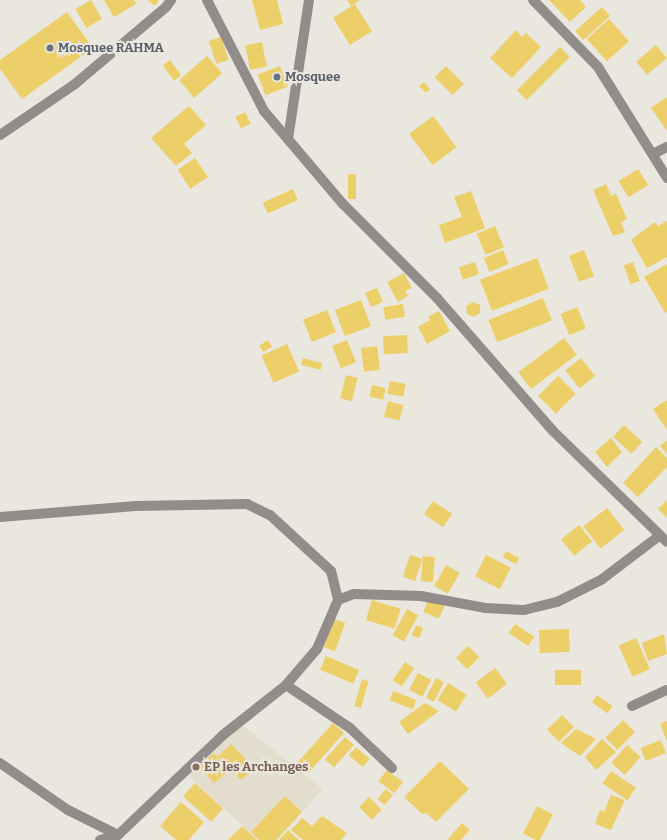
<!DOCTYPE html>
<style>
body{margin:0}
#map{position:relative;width:667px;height:840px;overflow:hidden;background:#eae7de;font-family:Bitter,serif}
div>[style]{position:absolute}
.built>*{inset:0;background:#e2ddcd}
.building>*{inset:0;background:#edcf6a;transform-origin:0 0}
.minor>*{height:10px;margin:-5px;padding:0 5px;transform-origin:5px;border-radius:5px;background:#928d8b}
.dots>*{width:11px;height:11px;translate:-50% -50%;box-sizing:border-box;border:2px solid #eae7de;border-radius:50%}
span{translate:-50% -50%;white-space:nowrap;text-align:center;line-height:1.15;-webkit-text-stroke:4px #eae7de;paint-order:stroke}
.worship-label{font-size:13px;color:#5b616d;font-weight:700}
.left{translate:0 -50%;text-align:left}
.education-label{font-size:13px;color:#785e54;font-weight:700}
</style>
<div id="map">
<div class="built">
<i style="clip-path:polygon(242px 725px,323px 789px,277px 840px,258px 840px,188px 775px)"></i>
</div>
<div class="building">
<i style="left:91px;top:0;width:22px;height:18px;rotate:60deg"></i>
<i style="clip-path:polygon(104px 0,134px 0,136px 4px,114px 17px)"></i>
<i style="clip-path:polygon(147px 0,159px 0,155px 6px)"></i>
<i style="clip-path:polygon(252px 0,277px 0,283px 24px,260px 30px)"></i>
<i style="clip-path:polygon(347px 0,360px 0,351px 6px)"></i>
<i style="clip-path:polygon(549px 0,580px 0,586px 7px,570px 22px)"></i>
<i style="left:355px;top:4px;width:32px;height:26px;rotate:58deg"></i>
<i style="left:602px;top:7px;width:12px;height:36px;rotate:48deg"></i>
<i style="clip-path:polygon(67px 12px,93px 48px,22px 99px,0 69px,0 60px)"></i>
<i style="left:609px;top:19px;width:30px;height:30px;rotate:48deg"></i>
<i style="clip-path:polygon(516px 30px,522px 37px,526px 33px,541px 47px,512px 78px,490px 58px)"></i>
<i style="left:221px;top:37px;width:24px;height:13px;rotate:71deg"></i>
<i style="left:262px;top:42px;width:25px;height:17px;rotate:79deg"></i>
<i style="left:656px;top:45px;width:17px;height:26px;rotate:50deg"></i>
<i style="left:560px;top:47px;width:14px;height:61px;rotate:45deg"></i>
<i style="left:207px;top:56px;width:23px;height:37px;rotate:49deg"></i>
<i style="left:170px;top:60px;width:19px;height:9px;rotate:54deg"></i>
<i style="left:280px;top:66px;width:22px;height:24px;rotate:69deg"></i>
<i style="left:446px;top:66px;width:25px;height:16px;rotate:45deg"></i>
<i style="clip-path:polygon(424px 82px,430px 89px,426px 93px,419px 86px)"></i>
<i style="clip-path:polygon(667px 97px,667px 131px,651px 108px)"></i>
<i style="clip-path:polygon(189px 106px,206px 125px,184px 144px,192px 153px,176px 166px,151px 138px)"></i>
<i style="left:245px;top:112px;width:13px;height:11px;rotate:63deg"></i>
<i style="left:433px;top:116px;width:39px;height:30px;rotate:53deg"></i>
<i style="left:195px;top:158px;width:23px;height:21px;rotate:56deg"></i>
<i style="left:638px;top:169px;width:19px;height:23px;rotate:58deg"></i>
<i style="left:348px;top:174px;width:8px;height:25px"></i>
<i style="clip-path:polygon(606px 184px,611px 196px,616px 194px,627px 219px,621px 222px,625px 232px,613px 236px,593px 190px)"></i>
<i style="left:293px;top:189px;width:12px;height:33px;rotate:66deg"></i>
<i style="clip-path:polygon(471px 191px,485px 228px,445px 243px,439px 225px,462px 217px,454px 197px)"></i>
<i style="clip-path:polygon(667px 221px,667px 257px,647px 268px,631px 240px,655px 222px,658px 226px)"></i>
<i style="left:495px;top:226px;width:23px;height:20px;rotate:67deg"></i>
<i style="left:503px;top:250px;width:15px;height:21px;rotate:67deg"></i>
<i style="left:584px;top:250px;width:28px;height:16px;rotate:69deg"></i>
<i style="left:537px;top:258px;width:33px;height:61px;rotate:69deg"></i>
<i style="left:475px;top:262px;width:13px;height:17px;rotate:72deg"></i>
<i style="left:633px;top:262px;width:20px;height:10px;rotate:70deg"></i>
<i style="clip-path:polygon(667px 264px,667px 312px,665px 313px,644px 277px)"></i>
<i style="clip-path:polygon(404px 273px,412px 288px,405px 291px,408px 296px,398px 302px,387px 282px)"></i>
<i style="left:377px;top:288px;width:15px;height:13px;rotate:67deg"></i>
<i style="left:543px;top:298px;width:24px;height:59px;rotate:68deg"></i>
<i style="left:361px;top:300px;width:28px;height:28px;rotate:69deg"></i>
<i style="clip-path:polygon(473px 302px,480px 305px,480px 313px,474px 317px,467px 314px,466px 306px)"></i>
<i style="left:403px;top:304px;width:13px;height:20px;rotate:81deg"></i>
<i style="left:577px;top:307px;width:23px;height:18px;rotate:67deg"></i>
<i style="left:327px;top:310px;width:24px;height:26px;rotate:68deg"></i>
<i style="clip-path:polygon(439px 311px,450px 331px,427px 344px,418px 327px,430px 320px,428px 317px)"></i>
<i style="left:407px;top:335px;width:18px;height:24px;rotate:87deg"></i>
<i style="left:564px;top:338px;width:21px;height:57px;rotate:53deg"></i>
<i style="clip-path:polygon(268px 340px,272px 347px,263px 352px,259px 346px)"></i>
<i style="left:347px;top:340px;width:24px;height:16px;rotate:68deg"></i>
<i style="left:287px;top:344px;width:30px;height:28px;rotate:66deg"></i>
<i style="left:377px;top:346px;width:24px;height:16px;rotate:83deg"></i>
<i style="left:303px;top:358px;width:20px;height:7px;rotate:15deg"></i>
<i style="left:581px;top:358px;width:23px;height:20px;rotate:52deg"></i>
<i style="left:346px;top:375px;width:12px;height:24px;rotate:14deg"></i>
<i style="left:558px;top:376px;width:25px;height:28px;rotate:45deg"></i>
<i style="left:390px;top:381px;width:16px;height:13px;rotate:11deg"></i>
<i style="left:372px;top:385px;width:14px;height:12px;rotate:12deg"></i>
<i style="clip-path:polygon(667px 400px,667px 430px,653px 409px)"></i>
<i style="left:388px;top:401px;width:16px;height:16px;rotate:15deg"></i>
<i style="left:624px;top:425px;width:25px;height:16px;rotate:43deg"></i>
<i style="clip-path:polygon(611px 438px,622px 452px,607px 467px,595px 452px)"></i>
<i style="clip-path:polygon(667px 440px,667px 454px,660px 446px)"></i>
<i style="clip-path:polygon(656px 447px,667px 458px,667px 467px,638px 497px,623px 483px)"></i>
<i style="clip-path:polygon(667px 500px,667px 518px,658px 509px)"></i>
<i style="left:433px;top:501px;width:23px;height:16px;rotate:34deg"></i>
<i style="left:607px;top:508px;width:28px;height:30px;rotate:52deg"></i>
<i style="left:579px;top:525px;width:21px;height:23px;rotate:51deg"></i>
<i style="left:506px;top:551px;width:15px;height:7px;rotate:28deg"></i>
<i style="left:410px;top:555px;width:13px;height:23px;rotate:18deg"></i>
<i style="left:486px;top:555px;width:28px;height:24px;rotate:27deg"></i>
<i style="left:423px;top:556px;width:12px;height:25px;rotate:5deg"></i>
<i style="left:446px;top:565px;width:16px;height:24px;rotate:30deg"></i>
<i style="left:429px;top:599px;width:17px;height:14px;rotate:24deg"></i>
<i style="left:372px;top:600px;width:30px;height:21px;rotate:17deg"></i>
<i style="left:407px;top:609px;width:13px;height:30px;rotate:29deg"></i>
<i style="left:334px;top:619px;width:12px;height:30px;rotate:20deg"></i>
<i style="left:515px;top:624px;width:23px;height:11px;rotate:34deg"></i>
<i style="left:416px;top:625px;width:8px;height:11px;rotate:23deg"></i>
<i style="left:569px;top:629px;width:23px;height:30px;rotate:88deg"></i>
<i style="clip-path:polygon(664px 634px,667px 654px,648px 661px,642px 643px)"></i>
<i style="left:636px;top:638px;width:34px;height:19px;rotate:66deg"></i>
<i style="left:468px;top:646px;width:16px;height:17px;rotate:45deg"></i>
<i style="left:326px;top:656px;width:36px;height:15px;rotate:23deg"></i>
<i style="left:405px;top:662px;width:11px;height:22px;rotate:34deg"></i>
<i style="left:495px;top:668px;width:20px;height:24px;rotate:53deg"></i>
<i style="left:555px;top:670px;width:26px;height:15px"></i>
<i style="left:418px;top:673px;width:15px;height:19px;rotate:28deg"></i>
<i style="left:436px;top:678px;width:9px;height:22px;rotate:27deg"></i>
<i style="left:362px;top:679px;width:7px;height:28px;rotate:16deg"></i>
<i style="left:448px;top:683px;width:22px;height:20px;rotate:32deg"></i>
<i style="left:393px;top:691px;width:25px;height:10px;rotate:21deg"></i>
<i style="left:597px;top:695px;width:19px;height:9px;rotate:35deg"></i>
<i style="clip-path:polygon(425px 703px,439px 711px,408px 734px,399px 722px)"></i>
<i style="left:562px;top:715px;width:17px;height:21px;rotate:45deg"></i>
<i style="left:623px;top:720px;width:17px;height:25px;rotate:45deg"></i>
<i style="clip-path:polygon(667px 721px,667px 741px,660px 724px)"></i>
<i style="left:333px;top:723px;width:15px;height:54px;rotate:42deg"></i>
<i style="clip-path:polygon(576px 729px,596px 739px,580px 756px,561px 743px)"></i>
<i style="left:345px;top:737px;width:12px;height:30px;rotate:42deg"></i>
<i style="clip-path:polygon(602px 739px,616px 752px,596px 770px,585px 757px)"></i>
<i style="left:661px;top:740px;width:14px;height:22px;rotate:69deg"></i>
<i style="left:231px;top:744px;width:33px;height:18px;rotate:46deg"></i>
<i style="left:627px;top:745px;width:18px;height:24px;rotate:41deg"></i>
<i style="left:356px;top:747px;width:18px;height:11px;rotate:41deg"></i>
<i style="left:214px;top:753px;width:23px;height:20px;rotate:49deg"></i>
<i style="clip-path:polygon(440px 761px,469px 789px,436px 822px,426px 813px,422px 814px,404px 797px)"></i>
<i style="left:387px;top:770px;width:20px;height:14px;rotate:37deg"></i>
<i style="left:611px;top:771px;width:30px;height:15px;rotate:34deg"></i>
<i style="left:195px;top:783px;width:38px;height:18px;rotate:42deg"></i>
<i style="left:386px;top:789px;width:9px;height:13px;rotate:41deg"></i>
<i style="clip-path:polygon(611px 795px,625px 800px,611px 830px,595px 824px,600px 810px,604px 812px)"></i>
<i style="clip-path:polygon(285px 796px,302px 812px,276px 840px,259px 840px,251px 832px)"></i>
<i style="left:369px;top:797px;width:18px;height:14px;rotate:45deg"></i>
<i style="clip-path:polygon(181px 802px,204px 822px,189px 840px,176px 840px,160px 826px)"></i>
<i style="left:537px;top:806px;width:18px;height:31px;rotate:27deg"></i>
<i style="clip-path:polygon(322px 816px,347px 833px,341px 840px,303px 840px,291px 830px,302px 818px,312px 826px)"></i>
<i style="clip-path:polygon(462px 823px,470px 830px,461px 840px,449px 840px,448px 839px)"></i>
<i style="clip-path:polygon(242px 826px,257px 840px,228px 840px)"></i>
<i style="clip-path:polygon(288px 830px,299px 840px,279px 840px)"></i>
</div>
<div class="minor">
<i style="left:207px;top:0;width:125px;rotate:62.8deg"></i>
<i style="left:264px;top:111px;width:122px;rotate:49.7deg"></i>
<i style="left:343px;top:204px;width:133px;rotate:45deg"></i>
<i style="left:437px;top:298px;width:176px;rotate:48.9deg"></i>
<i style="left:553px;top:431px;width:159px;rotate:44.2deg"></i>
<i style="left:533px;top:0;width:93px;rotate:45.9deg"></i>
<i style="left:598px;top:67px;width:131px;rotate:58.1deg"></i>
<i style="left:0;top:135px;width:91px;rotate:-34.2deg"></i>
<i style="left:75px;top:84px;width:119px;rotate:-40.2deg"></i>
<i style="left:166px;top:7px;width:9px;rotate:-54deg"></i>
<i style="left:288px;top:139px;width:141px;rotate:-81.4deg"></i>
<i style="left:653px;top:154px;width:16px;rotate:-27deg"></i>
<i style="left:0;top:517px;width:136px;rotate:-4.6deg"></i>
<i style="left:136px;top:506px;width:111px;rotate:-1deg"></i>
<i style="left:247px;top:504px;width:25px;rotate:26deg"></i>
<i style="left:270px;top:515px;width:83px;rotate:42.6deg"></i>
<i style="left:331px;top:571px;width:30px;rotate:76deg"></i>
<i style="left:286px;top:685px;width:77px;rotate:33.9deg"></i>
<i style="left:350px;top:728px;width:58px;rotate:43.6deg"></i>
<i style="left:632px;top:706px;width:38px;rotate:-25deg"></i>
<i style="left:0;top:763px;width:83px;rotate:34.7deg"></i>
<i style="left:68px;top:810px;width:56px;rotate:26.6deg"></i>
<i style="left:100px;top:840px;width:19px;rotate:-16deg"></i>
<i style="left:118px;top:835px;width:145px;rotate:-43.6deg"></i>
<i style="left:223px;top:735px;width:80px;rotate:-38.4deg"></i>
<i style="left:286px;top:685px;width:48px;rotate:-49.3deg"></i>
<i style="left:317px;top:649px;width:53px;rotate:-66.8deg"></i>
<i style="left:338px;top:600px;width:17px;rotate:-21deg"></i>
<i style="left:354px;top:594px;width:67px;rotate:1.7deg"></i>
<i style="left:421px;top:596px;width:65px;rotate:10.6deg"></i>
<i style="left:485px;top:608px;width:39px;rotate:3deg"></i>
<i style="left:524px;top:610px;width:34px;rotate:-14deg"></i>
<i style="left:557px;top:602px;width:49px;rotate:-26.6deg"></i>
<i style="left:601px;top:580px;width:73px;rotate:-37.2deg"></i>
</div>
<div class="dots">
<i style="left:50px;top:48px;background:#6b7280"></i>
<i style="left:277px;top:77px;background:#6b7280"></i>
<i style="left:196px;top:767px;background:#8d6e63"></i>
</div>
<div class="worship-label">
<span class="left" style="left:58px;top:48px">Mosquee RAHMA</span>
<span class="left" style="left:285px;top:77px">Mosquee</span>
</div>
<div class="education-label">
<span class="left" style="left:204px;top:767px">EP les Archanges</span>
</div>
</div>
